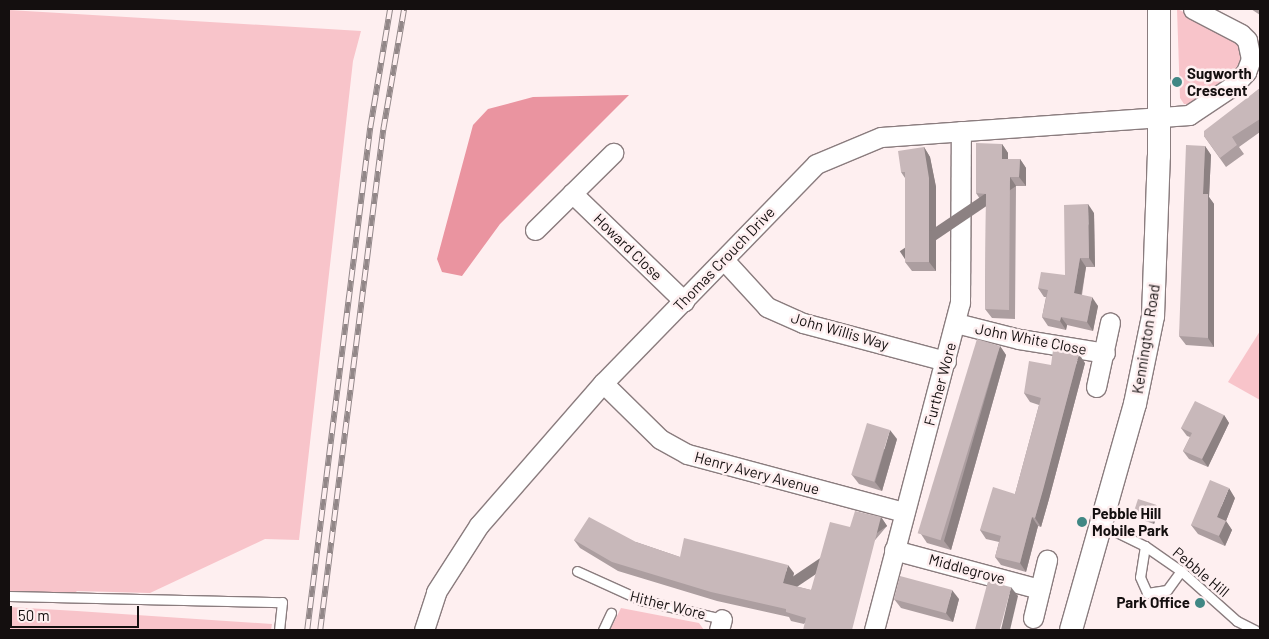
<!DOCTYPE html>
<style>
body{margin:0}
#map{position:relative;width:1269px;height:639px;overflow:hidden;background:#feeff0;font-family:Barlow,sans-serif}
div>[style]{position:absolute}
.green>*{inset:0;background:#f8c4ca}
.water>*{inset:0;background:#ea94a0}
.roads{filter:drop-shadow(1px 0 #8a7c7e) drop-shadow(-1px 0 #8a7c7e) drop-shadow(0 1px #8a7c7e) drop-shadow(0 -1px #8a7c7e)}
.service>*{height:9px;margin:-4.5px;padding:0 4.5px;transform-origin:4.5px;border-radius:4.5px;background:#fff}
.minor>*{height:19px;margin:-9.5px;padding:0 9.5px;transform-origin:9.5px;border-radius:9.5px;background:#fff}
.tertiary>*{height:22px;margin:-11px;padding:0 11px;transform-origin:11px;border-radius:11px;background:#fff}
.rail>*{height:5.5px;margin-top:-2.75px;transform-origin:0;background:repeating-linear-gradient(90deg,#feeff0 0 11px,#928788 0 22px);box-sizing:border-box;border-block:1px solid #928788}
.wall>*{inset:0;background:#ac9ea0}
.shaded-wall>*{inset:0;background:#8c8182;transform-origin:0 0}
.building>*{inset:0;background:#c8b8ba;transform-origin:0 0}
.dots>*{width:14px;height:14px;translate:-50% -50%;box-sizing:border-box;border:2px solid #feeff0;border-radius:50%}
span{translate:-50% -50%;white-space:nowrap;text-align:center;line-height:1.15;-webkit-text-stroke:5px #feeff0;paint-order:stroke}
.poi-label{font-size:15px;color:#140f0f;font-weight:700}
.left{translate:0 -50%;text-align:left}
.right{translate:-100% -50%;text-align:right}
.street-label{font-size:15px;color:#140f0f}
.frame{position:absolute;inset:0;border:10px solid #140f0f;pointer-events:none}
.scale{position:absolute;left:10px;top:606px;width:129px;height:22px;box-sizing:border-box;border:2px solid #140f0f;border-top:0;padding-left:6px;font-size:15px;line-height:18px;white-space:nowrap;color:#140f0f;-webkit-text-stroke:4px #feeff0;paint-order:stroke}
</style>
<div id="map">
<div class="green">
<i style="clip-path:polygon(1177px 9px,1232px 34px,1243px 51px,1238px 71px,1196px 104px,1184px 104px,1180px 98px)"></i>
<i style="clip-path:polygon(9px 10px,361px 31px,353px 61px,299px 540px,265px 539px,150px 593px,77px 591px,71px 596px,9px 591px)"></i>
<i style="clip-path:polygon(1260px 331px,1260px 400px,1228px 382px)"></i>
<i style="clip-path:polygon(9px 607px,77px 611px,272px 624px,271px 630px,9px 630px)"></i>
<i style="clip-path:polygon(621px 608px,699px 623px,704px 630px,610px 630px)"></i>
</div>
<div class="water">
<i style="clip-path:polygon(629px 95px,500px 224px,462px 276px,442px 272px,437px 259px,473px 125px,488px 109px,533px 97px)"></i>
</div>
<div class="roads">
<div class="service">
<i style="left:1100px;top:524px;width:50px;rotate:26.1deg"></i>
<i style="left:1145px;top:546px;width:44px;rotate:34.8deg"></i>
<i style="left:1181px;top:571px;width:75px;rotate:41.8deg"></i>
<i style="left:1237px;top:621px;width:20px;rotate:27deg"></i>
<i style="left:1145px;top:546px;width:31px;rotate:99deg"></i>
<i style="left:1140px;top:577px;width:17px;rotate:66deg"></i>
<i style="left:1147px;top:593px;width:20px;rotate:-9deg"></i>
<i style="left:1167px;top:590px;width:24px;rotate:-54deg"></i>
<i style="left:577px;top:571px;width:70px;rotate:24.4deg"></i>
<i style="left:641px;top:600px;width:83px;rotate:13.2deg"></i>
<i style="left:9px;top:596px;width:273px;rotate:1.3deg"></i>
<i style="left:282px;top:602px;width:28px;rotate:96deg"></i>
<i style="left:603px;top:630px;width:19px;rotate:-65deg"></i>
</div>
<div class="minor">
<i style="left:572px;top:193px;width:156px;rotate:44deg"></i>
<i style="left:535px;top:230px;width:110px;rotate:-44.6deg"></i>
<i style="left:724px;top:260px;width:64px;rotate:47.5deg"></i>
<i style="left:767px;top:307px;width:39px;rotate:24deg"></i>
<i style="left:803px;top:323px;width:148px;rotate:14.9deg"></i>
<i style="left:956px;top:323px;width:65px;rotate:14.3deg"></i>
<i style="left:1019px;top:339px;width:87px;rotate:9.2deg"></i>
<i style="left:603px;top:383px;width:80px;rotate:44.5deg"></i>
<i style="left:660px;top:439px;width:31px;rotate:29deg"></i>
<i style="left:687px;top:454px;width:225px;rotate:15deg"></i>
<i style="left:1096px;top:387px;width:66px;rotate:-77.8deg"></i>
<i style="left:894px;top:550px;width:151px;rotate:15deg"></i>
<i style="left:1033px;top:618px;width:60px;rotate:-76.4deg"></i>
<i style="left:424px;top:630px;width:40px;rotate:-72deg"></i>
<i style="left:436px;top:592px;width:80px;rotate:-57.3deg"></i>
<i style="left:479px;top:525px;width:189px;rotate:-48.9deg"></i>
<i style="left:603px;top:383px;width:305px;rotate:-45.8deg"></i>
<i style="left:816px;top:164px;width:70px;rotate:-22.6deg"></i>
<i style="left:881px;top:137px;width:309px;rotate:-4.1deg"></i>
<i style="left:1189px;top:115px;width:54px;rotate:-33.7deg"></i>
<i style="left:1234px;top:85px;width:18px;rotate:-47deg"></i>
<i style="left:1246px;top:72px;width:14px;rotate:-69deg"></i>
<i style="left:1251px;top:59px;width:19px;rotate:-102deg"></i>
<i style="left:1247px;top:40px;width:8px;rotate:-135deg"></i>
<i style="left:1241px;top:34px;width:54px;rotate:-152.5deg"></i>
<i style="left:719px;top:630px;width:11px;rotate:-75deg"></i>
<i style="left:874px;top:630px;width:338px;rotate:-75.3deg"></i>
<i style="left:960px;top:303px;width:172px;rotate:-89.7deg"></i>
</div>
<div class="tertiary">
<i style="left:1071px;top:630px;width:235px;rotate:-74.2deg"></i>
<i style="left:1135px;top:404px;width:90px;rotate:-78.4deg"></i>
<i style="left:1153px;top:316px;width:160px;rotate:-87.9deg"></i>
<i style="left:1159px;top:156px;width:147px;rotate:-90deg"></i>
</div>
</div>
<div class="rail">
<i style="left:307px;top:630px;width:506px;rotate:-82.85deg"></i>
<i style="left:370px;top:128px;width:121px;rotate:-80.5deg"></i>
<i style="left:320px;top:630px;width:504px;rotate:-82.82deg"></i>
<i style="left:383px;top:130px;width:123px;rotate:-80.2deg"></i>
</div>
<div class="wall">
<i style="clip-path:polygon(1251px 9px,1260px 9px,1260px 15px)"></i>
<i style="clip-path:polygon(1260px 88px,1260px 132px,1239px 147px,1244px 154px,1226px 167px,1204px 136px)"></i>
<i style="clip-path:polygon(1002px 144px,1008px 153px,1008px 159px,1020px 159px,1026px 168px,1026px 186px,1016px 186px,1015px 319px,992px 318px,985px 309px,986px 202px,982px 202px,976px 193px)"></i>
<i style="clip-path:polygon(1205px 146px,1211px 155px,1209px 197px,1214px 204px,1214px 347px,1186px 345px,1179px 336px)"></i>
<i style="clip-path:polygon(924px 147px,930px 157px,936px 187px,936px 271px,912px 271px,905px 262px,905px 178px,901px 172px)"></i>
<i style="clip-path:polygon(1094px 213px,1095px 267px,1086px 267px,1082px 295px,1098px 306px,1093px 331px,1067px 325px,1066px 330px,1048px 326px,1042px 317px,1046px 297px,1044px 297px,1038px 288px,1065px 275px)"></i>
<i style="clip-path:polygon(1000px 346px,1006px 355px,951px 550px,927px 543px,921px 534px)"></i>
<i style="clip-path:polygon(1085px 363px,1049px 499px,1041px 527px,1038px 526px,1026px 572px,1001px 565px,995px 557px,999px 542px,986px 539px,980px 530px,1015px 494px,1039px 405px,1030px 402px,1024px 393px,1051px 365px)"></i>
<i style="clip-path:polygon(1224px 415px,1229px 423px,1208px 467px,1189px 459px,1183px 451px,1190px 437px,1187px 436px,1181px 428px)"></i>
<i style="clip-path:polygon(897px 439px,882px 491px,859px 484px,852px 475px)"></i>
<i style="clip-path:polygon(1235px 498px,1226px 521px,1232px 530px,1225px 546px,1198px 534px,1191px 525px)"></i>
<i style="clip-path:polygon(1159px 510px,1154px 524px,1137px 518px,1133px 513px)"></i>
<i style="clip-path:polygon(881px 517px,887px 526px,804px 624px,791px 621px,789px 617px,717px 601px,618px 571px,580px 548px,574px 540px,636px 542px,680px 557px,794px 573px,791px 585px,811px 590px,850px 527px)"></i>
<i style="clip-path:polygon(894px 599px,959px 599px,953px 622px,901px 608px)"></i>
</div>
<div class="shaded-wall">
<i style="clip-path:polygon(1002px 144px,1008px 153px,1008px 168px,1002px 159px)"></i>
<i style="clip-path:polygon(1205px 146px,1211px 155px,1209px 197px,1214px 204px,1214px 347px,1208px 338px,1203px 194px)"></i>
<i style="clip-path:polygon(924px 147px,930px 157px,936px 187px,936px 271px,929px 262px)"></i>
<i style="clip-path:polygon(1020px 159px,1026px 168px,1026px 186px,1019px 177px)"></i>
<i style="left:1010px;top:177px;width:11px;height:133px;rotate:56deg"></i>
<i style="clip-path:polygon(1088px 204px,1094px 213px,1095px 267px,1089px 258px)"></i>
<i style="clip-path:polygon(1080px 258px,1086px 267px,1080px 302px,1074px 293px)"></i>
<i style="clip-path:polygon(1092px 297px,1098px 306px,1093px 331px,1087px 322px)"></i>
<i style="clip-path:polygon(1061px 317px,1067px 325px,1066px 330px,1060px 321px)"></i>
<i style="clip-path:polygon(1000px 346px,1006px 355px,951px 550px,944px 541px)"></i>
<i style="clip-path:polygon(1079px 354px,1085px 363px,1049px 499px,1041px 527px,1035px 518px)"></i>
<i style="clip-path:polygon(1224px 415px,1229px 423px,1208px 467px,1202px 459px)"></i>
<i style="clip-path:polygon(890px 430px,897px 439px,882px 491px,875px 482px)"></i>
<i style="clip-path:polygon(1229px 488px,1235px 498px,1226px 521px,1232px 530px,1225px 546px,1219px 536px,1217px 517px)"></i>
<i style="clip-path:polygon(1156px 505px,1159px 510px,1154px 524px,1151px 519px)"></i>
<i style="left:881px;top:517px;width:11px;height:117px;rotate:56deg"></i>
<i style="clip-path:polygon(1032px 517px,1038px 526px,1026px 572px,1020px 563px)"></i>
<i style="clip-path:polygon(788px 565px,794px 573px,789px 592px,783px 583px)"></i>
<i style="clip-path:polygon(1011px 587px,1018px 596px,1010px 630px,1001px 630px)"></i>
<i style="clip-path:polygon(952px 590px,959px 599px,953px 622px,946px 613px)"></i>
</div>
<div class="building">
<i style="clip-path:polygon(1260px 88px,1260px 119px,1232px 137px,1237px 145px,1220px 158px,1204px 136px,1204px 131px)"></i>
<i style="clip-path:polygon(976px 143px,1002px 144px,1002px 159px,1020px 159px,1019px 177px,1010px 177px,1009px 310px,985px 309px,986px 194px,976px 193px)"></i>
<i style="clip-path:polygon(1186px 145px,1205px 146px,1203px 194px,1208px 194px,1208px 338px,1179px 336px)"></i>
<i style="clip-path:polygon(924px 147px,929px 178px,929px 262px,905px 262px,905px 172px,901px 172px,898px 151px)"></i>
<i style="clip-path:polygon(1088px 204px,1089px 258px,1080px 258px,1074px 293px,1092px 297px,1087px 322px,1061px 317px,1060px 321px,1042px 317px,1048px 290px,1038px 288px,1041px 272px,1065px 275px,1064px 205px)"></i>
<i style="left:977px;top:339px;width:24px;height:203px;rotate:17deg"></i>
<i style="clip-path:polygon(1053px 350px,1079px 354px,1043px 490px,1035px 518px,1032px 517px,1020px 563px,995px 557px,1001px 536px,980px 530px,993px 487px,1015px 494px,1041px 398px,1024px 393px,1029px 361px,1051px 365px)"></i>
<i style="clip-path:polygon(1195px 401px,1224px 415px,1202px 459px,1183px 451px,1192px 433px,1181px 428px)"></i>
<i style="left:867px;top:423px;width:24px;height:54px;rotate:17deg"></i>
<i style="clip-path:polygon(1210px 480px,1229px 488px,1217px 517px,1226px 521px,1219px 536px,1191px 525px)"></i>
<i style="left:1138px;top:499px;width:19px;height:15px;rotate:18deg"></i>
<i style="clip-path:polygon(855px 511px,881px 517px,852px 630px,803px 630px,806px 618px,786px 612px,786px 609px,711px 592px,612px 562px,574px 540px,589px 517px,636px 542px,680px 557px,684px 538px,788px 565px,783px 583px,811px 590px,830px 522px,850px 527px)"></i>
<i style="left:900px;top:576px;width:54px;height:24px;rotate:15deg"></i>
<i style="left:988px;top:581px;width:24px;height:50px;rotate:15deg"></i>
</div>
<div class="dots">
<i style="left:1177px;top:82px;background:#408784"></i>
<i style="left:1082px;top:522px;background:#408784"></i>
<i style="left:1200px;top:603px;background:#408784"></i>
</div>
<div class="poi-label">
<span class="left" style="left:1187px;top:82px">Sugworth<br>Crescent</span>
<span class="left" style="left:1092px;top:522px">Pebble Hill<br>Mobile Park</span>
<span class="right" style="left:1190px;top:603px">Park Office</span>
</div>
<div class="street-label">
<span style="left:628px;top:247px;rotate:44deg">Howard Close</span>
<span style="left:724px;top:259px;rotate:-46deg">Thomas Crouch Drive</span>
<span style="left:840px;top:331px;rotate:16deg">John Willis Way</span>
<span style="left:1031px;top:339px;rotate:11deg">John White Close</span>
<span style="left:1146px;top:339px;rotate:-81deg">Kennington Road</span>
<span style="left:940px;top:384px;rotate:-75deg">Further Wore</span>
<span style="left:757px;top:473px;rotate:15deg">Henry Avery Avenue</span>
<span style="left:967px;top:569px;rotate:15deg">Middlegrove</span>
<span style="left:1201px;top:572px;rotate:40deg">Pebble Hill</span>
<span style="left:668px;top:605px;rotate:14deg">Hither Wore</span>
</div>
<div class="frame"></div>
<div class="scale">50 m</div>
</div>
